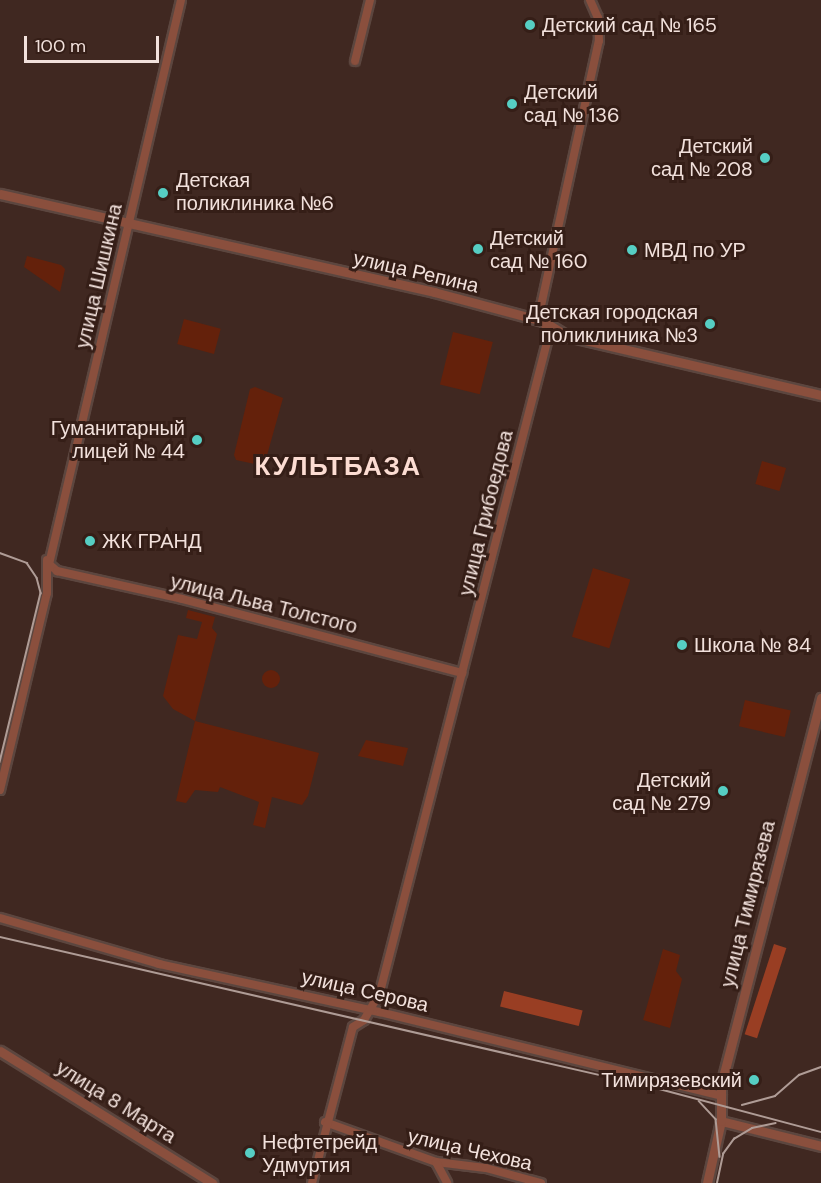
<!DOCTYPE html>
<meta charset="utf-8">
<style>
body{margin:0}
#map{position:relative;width:821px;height:1183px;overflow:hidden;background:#402821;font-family:"DM Sans",sans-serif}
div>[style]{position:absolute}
.green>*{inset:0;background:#64210b;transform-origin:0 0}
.round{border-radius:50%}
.forest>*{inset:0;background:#993e23;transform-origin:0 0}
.roads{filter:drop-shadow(2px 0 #5c463f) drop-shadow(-2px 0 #5c463f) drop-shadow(0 2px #5c463f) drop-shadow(0 -2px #5c463f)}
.minor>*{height:8px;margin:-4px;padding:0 4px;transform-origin:4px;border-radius:4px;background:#8a4f3d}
.tertiary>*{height:9px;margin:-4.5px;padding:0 4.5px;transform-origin:4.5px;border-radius:4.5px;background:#8a4f3d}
.tram>*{height:1.5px;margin:-0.75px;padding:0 0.75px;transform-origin:0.75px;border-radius:0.75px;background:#af9c96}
.dots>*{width:16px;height:16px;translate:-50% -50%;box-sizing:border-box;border:3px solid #351e17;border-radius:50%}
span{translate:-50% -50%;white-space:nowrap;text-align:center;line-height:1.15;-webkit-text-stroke:6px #351e17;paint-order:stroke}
.poi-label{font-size:20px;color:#f2e1dc}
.left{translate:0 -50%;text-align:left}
.right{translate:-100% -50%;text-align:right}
.street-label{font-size:20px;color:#f2e1dc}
.district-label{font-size:26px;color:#fcdcd2;font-weight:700;letter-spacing:1.5px}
.scale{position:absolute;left:24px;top:36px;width:135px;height:27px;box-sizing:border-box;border:3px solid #f2e1dc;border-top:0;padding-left:8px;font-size:18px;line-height:21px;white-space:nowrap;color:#f2e1dc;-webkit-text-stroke:4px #351e17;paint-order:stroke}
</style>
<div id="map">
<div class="green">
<i style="clip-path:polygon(27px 256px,61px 265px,65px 269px,60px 292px,24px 267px)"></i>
<i style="left:184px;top:319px;width:38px;height:26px;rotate:15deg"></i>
<i style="left:453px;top:332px;width:41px;height:54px;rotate:14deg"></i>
<i style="clip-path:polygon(255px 387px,283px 398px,264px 466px,236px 460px,234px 455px,250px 389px)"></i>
<i style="left:762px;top:461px;width:25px;height:24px;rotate:16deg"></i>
<i style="left:593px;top:568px;width:39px;height:72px;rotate:17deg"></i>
<i style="clip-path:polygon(188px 610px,215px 617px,212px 628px,217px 634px,195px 721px,319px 753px,308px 796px,302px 805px,272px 797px,265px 828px,253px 825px,259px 802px,220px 787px,218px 792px,195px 790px,186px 803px,176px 801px,195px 721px,173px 709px,163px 696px,178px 635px,197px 639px,202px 622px,186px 618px)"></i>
<i class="round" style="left:262px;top:670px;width:18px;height:18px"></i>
<i style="left:745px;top:700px;width:47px;height:27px;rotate:13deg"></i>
<i style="clip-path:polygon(366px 740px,408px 748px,403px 766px,358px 756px)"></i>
<i style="clip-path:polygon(663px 949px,680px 955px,676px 971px,682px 979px,670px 1028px,643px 1020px)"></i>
</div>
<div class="forest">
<i style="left:774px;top:944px;width:13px;height:95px;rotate:18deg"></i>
<i style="left:504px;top:991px;width:81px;height:16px;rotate:14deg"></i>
</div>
<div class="roads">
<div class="minor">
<i style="left:181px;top:0;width:579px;rotate:103.17deg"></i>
<i style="left:49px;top:564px;width:11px;rotate:41deg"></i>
<i style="left:57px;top:571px;width:128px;rotate:12.6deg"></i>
<i style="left:182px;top:599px;width:290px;rotate:14.8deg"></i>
<i style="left:355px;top:61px;width:63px;rotate:-76.2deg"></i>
<i style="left:0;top:790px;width:203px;rotate:-76.6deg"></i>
<i style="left:47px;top:593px;width:33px;rotate:-90deg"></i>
<i style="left:0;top:918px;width:166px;rotate:16.1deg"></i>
<i style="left:159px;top:964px;width:226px;rotate:12.3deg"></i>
<i style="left:380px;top:1012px;width:352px;rotate:13.8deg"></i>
<i style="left:325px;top:1122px;width:118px;rotate:19.8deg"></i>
<i style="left:436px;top:1162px;width:50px;rotate:6.8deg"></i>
<i style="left:486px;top:1168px;width:57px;rotate:15.3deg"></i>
<i style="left:436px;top:1162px;width:24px;rotate:62deg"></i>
<i style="left:312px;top:1183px;width:161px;rotate:-75.3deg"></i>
<i style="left:353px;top:1027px;width:13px;rotate:-32deg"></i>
<i style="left:364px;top:1020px;width:32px;rotate:-60deg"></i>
<i style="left:380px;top:992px;width:675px;rotate:-75.59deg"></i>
<i style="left:548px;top:338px;width:33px;rotate:-102deg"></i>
<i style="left:541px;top:306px;width:271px;rotate:-77.7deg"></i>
<i style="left:599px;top:41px;width:23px;rotate:-92deg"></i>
<i style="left:598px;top:18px;width:20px;rotate:-114deg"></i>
</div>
<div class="tertiary">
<i style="left:0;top:194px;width:445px;rotate:12.7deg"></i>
<i style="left:434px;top:292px;width:113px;rotate:14.9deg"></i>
<i style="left:543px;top:321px;width:28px;rotate:32deg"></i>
<i style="left:567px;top:336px;width:261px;rotate:13.1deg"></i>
<i style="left:0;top:1051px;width:250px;rotate:31.9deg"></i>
<i style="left:721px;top:1121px;width:103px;rotate:14deg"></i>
<i style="left:707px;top:1183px;width:64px;rotate:-77.3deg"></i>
<i style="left:721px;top:1121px;width:36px;rotate:-90deg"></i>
<i style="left:721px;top:1085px;width:400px;rotate:-75.5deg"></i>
</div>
</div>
<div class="tram">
<i style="left:0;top:553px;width:29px;rotate:20deg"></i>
<i style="left:27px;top:563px;width:18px;rotate:56deg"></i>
<i style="left:37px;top:578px;width:16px;rotate:75deg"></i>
<i style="left:41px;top:593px;width:174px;rotate:103.6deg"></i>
<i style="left:0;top:937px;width:669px;rotate:12.96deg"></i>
<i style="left:652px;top:1087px;width:175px;rotate:14.9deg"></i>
<i style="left:699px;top:1101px;width:25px;rotate:47deg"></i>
<i style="left:716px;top:1119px;width:38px;rotate:84deg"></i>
<i style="left:742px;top:1105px;width:34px;rotate:-15deg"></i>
<i style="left:775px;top:1096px;width:32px;rotate:-41deg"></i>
<i style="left:799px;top:1075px;width:23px;rotate:-20deg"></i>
<i style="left:717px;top:1183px;width:30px;rotate:-78deg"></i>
<i style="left:723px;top:1154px;width:19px;rotate:-54deg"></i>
<i style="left:734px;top:1139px;width:21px;rotate:-31deg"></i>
<i style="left:752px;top:1128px;width:24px;rotate:-12deg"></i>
</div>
<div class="dots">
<i style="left:530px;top:25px;background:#56cec3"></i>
<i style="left:512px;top:104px;background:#56cec3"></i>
<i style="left:765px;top:158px;background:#56cec3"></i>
<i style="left:163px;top:193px;background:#56cec3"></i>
<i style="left:478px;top:249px;background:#56cec3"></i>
<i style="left:632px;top:250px;background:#56cec3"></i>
<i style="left:710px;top:324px;background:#56cec3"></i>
<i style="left:197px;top:440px;background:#56cec3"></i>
<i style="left:90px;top:541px;background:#56cec3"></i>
<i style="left:682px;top:645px;background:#56cec3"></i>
<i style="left:723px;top:791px;background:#56cec3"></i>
<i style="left:754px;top:1080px;background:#56cec3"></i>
<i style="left:250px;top:1153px;background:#56cec3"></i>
</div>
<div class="poi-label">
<span class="left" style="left:542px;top:25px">Детский сад № 165</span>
<span class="left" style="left:524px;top:104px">Детский<br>сад № 136</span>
<span class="right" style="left:753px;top:158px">Детский<br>сад № 208</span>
<span class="left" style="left:176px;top:192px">Детская<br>поликлиника №6</span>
<span class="left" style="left:490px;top:250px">Детский<br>сад № 160</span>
<span class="left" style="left:644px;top:250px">МВД по УР</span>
<span class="right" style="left:698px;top:324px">Детская городская<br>поликлиника №3</span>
<span class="right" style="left:185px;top:440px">Гуманитарный<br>лицей № 44</span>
<span class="left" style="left:102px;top:541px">ЖК ГРАНД</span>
<span class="left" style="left:694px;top:645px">Школа № 84</span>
<span class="right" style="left:711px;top:792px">Детский<br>сад № 279</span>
<span class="right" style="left:742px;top:1080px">Тимирязевский</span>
<span class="left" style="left:262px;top:1154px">Нефтетрейд<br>Удмуртия</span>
</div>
<div class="street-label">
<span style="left:416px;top:272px;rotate:13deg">улица Репина</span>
<span style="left:99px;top:276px;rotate:-77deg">улица Шишкина</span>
<span style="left:486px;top:513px;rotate:-76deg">улица Грибоедова</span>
<span style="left:264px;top:604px;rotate:14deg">улица Льва Толстого</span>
<span style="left:748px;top:904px;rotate:-76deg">улица Тимирязева</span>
<span style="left:365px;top:991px;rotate:13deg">улица Серова</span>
<span style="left:116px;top:1102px;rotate:32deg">улица 8 Марта</span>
<span style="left:470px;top:1150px;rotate:13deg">улица Чехова</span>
</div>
<div class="district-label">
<span style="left:338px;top:467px">КУЛЬТБАЗА</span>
</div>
<div class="scale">100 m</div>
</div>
